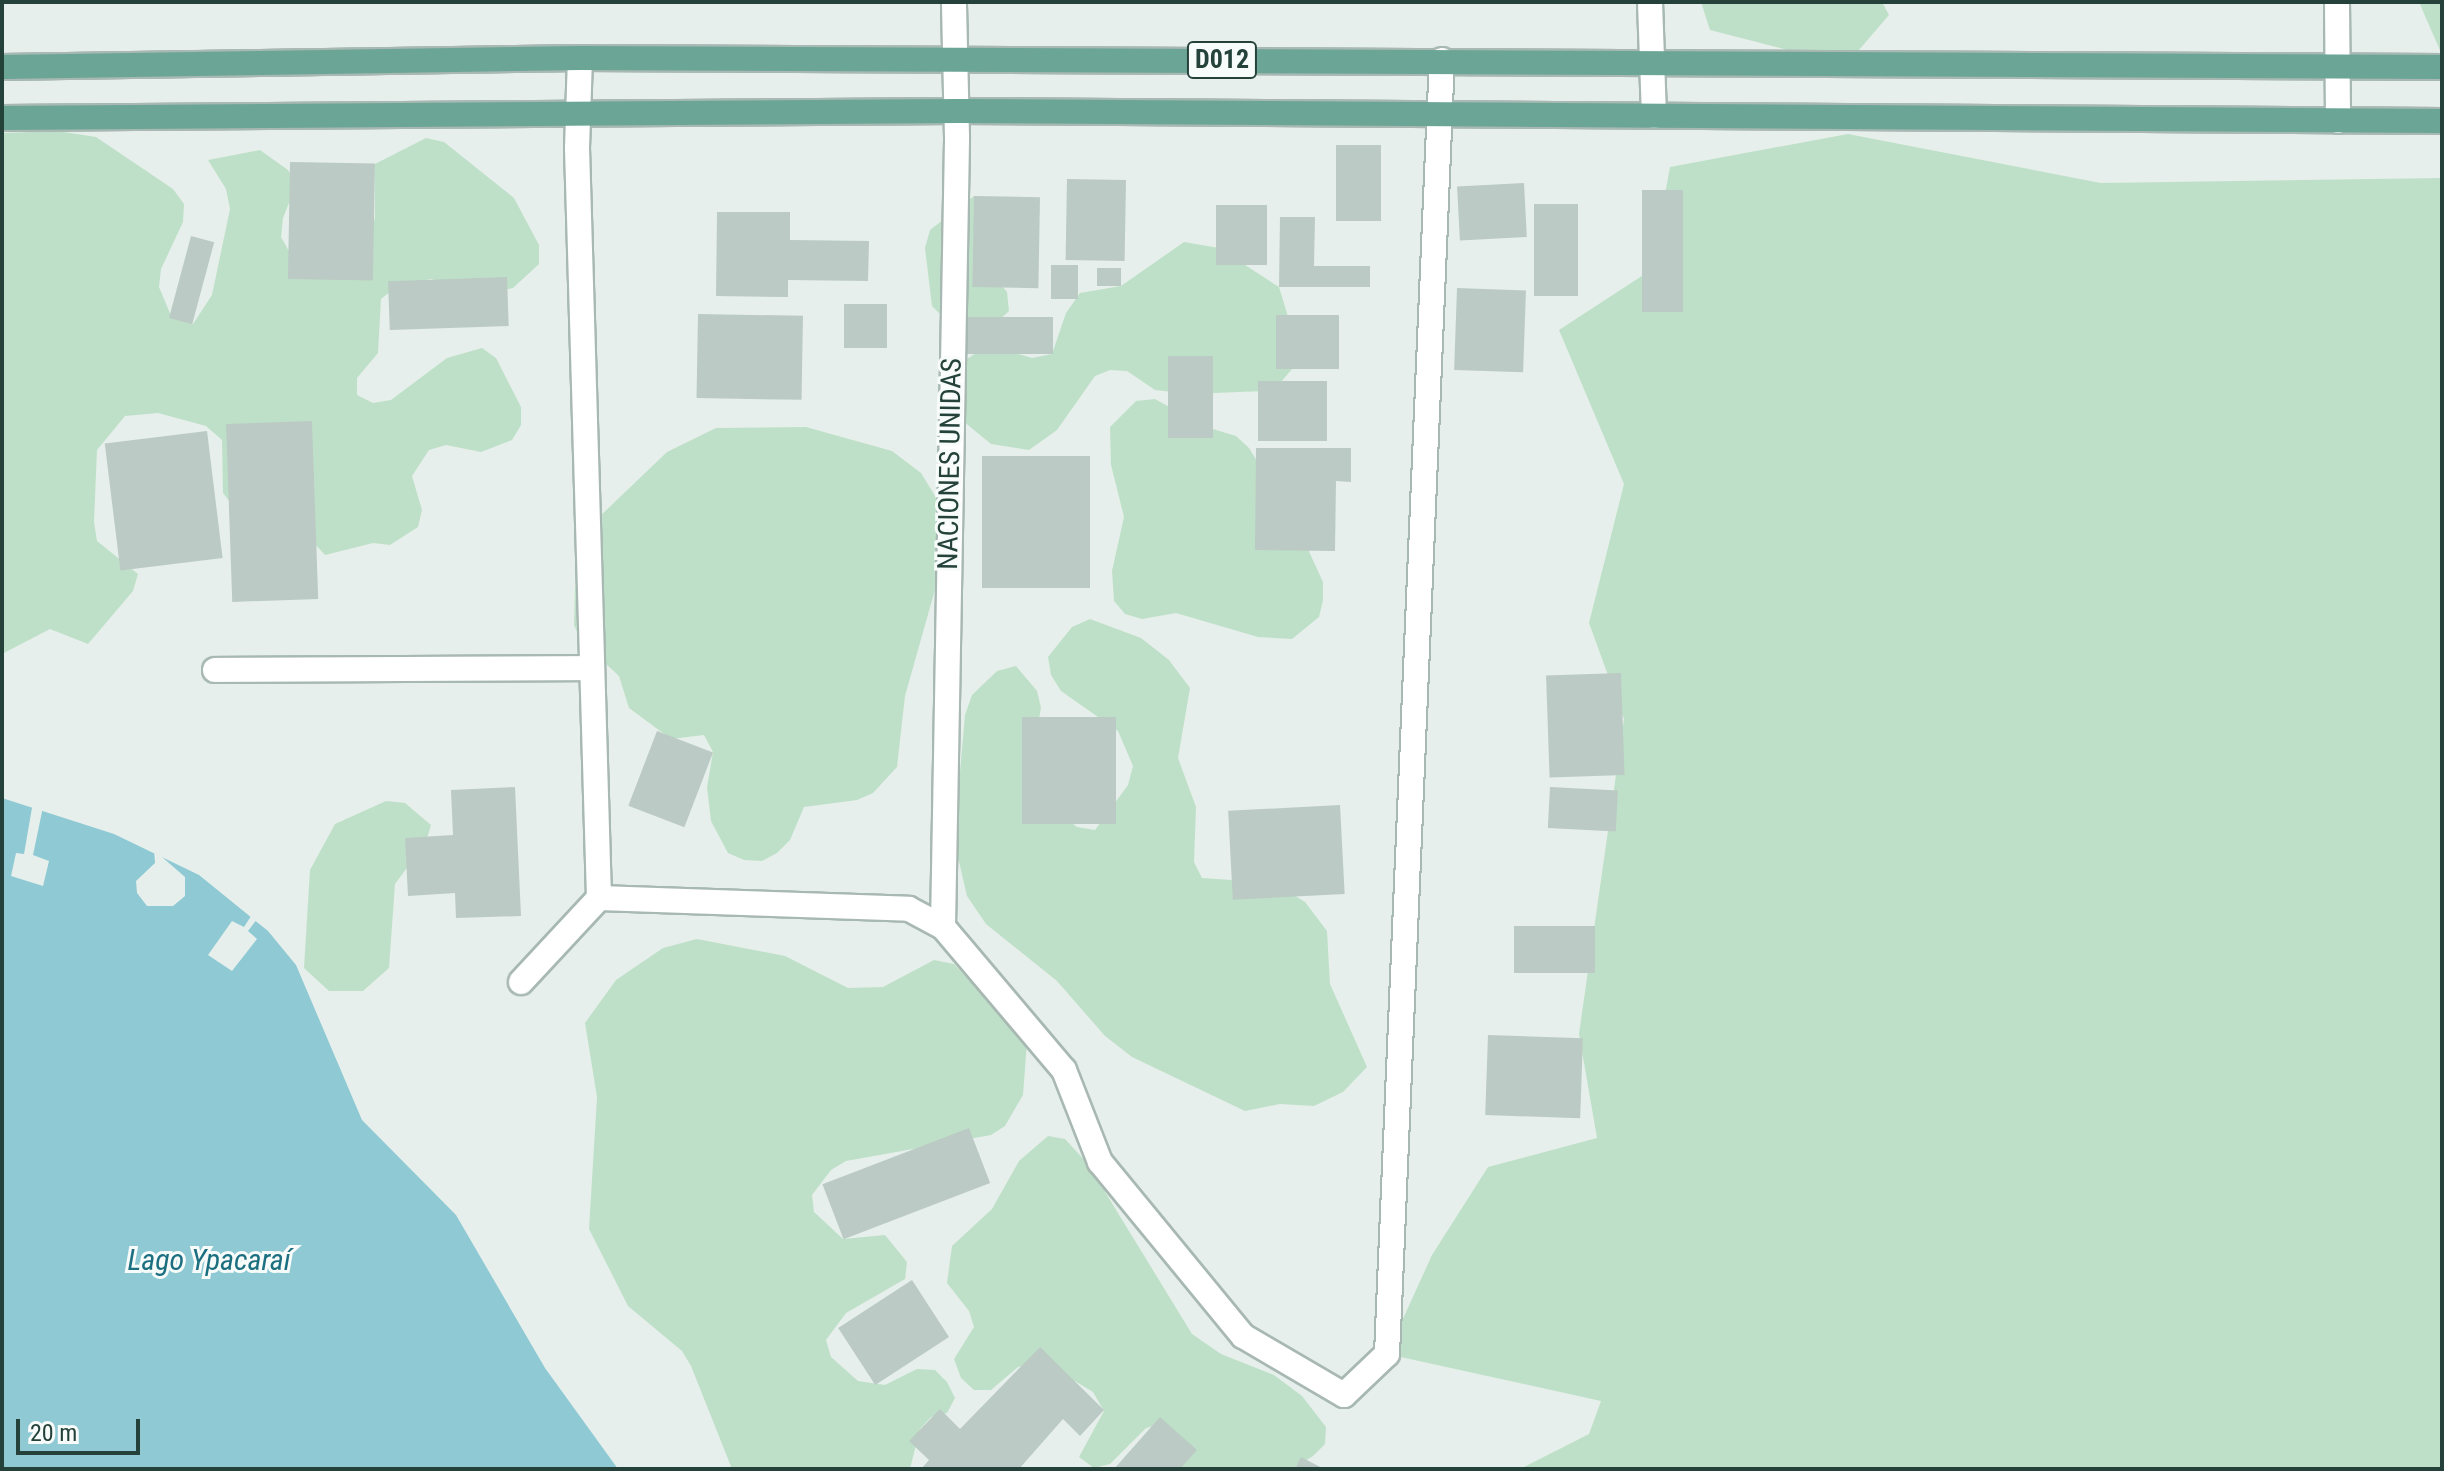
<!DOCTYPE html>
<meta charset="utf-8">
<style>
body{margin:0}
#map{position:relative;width:2444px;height:1471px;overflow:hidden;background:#e6efeb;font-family:"Roboto Condensed",sans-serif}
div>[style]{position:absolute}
.green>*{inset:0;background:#bfe0c8}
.water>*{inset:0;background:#8ec9d4}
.pier>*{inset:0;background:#e6efeb}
.building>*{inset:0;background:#bbcac4;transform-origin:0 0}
.roads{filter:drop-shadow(2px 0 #a8b8b2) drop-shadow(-2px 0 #a8b8b2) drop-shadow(0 2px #a8b8b2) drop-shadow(0 -2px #a8b8b2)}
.street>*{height:24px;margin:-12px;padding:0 12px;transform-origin:12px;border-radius:12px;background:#fff}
.primary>*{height:24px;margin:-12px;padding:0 12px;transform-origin:12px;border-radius:12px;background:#6aa596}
span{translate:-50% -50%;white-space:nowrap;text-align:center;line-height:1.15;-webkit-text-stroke:6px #f7fbf9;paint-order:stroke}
.shield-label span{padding:2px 6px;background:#f7fbf9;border:2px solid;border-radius:6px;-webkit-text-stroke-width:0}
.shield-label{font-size:26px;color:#24423a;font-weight:700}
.street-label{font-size:28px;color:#24423a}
.water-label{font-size:30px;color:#1c6f80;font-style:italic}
.frame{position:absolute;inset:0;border:4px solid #24423a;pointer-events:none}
.scale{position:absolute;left:16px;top:1419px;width:124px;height:36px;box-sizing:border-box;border:4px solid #24423a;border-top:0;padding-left:10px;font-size:24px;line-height:28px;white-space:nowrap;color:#24423a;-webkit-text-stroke:6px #f7fbf9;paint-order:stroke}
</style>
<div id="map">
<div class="green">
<i style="clip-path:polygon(1701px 2px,1882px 2px,1889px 15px,1846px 65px,1710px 30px)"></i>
<i style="clip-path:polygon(2419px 2px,2442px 2px,2442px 55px)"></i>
<i style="clip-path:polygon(57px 131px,96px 137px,173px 189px,184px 204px,183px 222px,161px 269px,159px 287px,172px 318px,193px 324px,212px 295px,230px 209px,226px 189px,208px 160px,260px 150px,288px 170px,296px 185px,283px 218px,281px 237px,290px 253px,370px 234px,375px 218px,375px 164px,426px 138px,444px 142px,514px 198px,539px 245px,539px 264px,513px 288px,498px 291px,430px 279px,395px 288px,381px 299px,378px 353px,357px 378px,357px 395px,373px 403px,391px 400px,447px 358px,482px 348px,496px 358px,521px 407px,521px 425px,512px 440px,481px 452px,446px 445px,429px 450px,412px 476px,422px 510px,418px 527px,390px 545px,373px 543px,325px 555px,313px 542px,234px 507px,223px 493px,222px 440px,206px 426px,158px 413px,125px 416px,97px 450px,94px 522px,97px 541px,138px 574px,133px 591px,88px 644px,50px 629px,2px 654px,2px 133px)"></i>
<i style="clip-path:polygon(1848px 134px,2101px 183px,2442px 178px,2442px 1469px,1520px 1469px,1589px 1434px,1601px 1401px,1387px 1354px,1432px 1255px,1488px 1167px,1597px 1138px,1579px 1034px,1624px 719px,1589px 623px,1624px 484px,1559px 330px,1651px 270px,1670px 167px)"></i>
<i style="clip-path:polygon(974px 196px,986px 266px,1007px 292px,1009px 311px,995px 324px,944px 318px,932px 306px,925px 248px,930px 230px)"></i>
<i style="clip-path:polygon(1184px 242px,1219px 248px,1279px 287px,1293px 333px,1292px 369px,1281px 382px,1264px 391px,1190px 394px,1155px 390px,1127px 371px,1110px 370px,1095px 376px,1057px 430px,1029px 450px,991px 444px,963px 421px,964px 361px,979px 351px,998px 348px,1032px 358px,1052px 354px,1066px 313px,1080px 293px,1121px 286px)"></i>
<i style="clip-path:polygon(1155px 399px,1203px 426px,1236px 436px,1249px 448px,1301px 534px,1323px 582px,1323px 600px,1319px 617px,1292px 639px,1258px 637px,1176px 613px,1142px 619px,1125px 614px,1114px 601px,1112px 571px,1124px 517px,1111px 465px,1110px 427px,1136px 401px)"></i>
<i style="clip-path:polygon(806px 427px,892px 451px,921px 473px,940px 504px,949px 540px,905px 696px,897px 767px,873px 793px,857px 800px,804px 807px,790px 840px,777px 853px,762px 861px,744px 860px,728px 853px,711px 821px,707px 787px,713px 752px,704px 735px,671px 739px,629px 708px,619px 676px,581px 641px,574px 625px,575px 588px,598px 518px,667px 452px,716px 428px)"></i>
<i style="clip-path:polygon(1090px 619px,1141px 638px,1169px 660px,1190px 688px,1178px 758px,1196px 807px,1194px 862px,1202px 878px,1274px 883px,1305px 902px,1327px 931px,1330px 984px,1367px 1067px,1343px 1092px,1314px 1106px,1280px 1104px,1245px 1111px,1132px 1057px,1105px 1036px,1057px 981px,986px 924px,967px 896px,954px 840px,965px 715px,972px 695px,997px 671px,1016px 666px,1037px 691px,1041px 708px,1032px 757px,1049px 805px,1077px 827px,1095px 830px,1128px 785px,1133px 766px,1118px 731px,1061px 691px,1051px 675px,1048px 657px,1072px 627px)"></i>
<i style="clip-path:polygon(386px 801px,405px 803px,431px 825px,426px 842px,395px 884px,389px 968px,363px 991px,329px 991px,304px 968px,310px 870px,335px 824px)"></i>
<i style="clip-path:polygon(697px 939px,785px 956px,848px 988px,883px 987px,934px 960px,954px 964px,1027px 1042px,1023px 1095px,1005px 1126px,991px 1135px,846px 1161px,831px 1170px,812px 1195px,814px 1212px,843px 1239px,885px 1235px,907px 1262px,905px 1279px,846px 1313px,826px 1340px,831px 1357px,858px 1381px,885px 1385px,917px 1369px,935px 1370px,947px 1382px,955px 1398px,947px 1413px,931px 1417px,920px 1429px,910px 1469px,732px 1469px,691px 1366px,682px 1351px,628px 1306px,589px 1229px,597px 1097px,585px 1023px,616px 980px,663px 948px)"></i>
<i style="clip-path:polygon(1048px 1136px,1065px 1139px,1088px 1164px,1192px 1334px,1221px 1354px,1274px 1375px,1302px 1396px,1326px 1427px,1325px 1444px,1313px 1456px,1292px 1469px,1175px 1469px,1184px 1448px,1177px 1432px,1162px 1424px,1146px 1428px,1110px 1464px,1094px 1468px,1079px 1457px,1104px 1411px,1093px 1392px,1050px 1366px,1033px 1363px,1018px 1367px,991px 1390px,974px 1390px,961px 1378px,954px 1359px,974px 1327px,969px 1311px,947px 1283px,952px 1246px,992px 1209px,1019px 1161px)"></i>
</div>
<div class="water">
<i style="clip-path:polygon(2px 798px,114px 834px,199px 875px,268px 931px,296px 965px,362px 1120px,456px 1215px,545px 1368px,618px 1469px,2px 1469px)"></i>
</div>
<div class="pier">
<i style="clip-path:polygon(33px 802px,43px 807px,33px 855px,49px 861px,43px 886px,11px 876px,16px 853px,24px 854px)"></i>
<i style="clip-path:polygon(154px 850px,185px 877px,185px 896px,173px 906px,147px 906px,137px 893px,136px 881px,155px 863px)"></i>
<i style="clip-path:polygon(253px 913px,258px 918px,248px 931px,257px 939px,232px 971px,208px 955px,232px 921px,244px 927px)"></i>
</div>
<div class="building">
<i style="left:1336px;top:145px;width:45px;height:76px"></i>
<i style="left:290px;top:162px;width:85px;height:117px;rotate:1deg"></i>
<i style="left:1067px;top:179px;width:59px;height:81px;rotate:1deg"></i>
<i style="left:1524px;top:183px;width:54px;height:67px;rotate:87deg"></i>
<i style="left:1642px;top:190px;width:41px;height:122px"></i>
<i style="left:974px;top:196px;width:66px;height:91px;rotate:1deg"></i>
<i style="left:1534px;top:204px;width:44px;height:92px"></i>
<i style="left:1216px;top:205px;width:51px;height:60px"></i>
<i style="clip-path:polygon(717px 212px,790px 212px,790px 240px,869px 241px,868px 281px,788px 280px,788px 297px,716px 296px)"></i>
<i style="clip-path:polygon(1280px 217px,1315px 217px,1314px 266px,1370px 266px,1370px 287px,1279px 287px)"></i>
<i style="left:191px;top:236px;width:24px;height:85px;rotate:15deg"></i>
<i style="left:1051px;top:265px;width:27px;height:34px"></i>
<i style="left:1097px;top:268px;width:24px;height:18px"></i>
<i style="left:507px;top:277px;width:49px;height:119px;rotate:88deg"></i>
<i style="left:1457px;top:288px;width:69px;height:82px;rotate:2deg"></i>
<i style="left:844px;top:304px;width:43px;height:44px"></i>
<i style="left:698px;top:314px;width:105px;height:84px;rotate:1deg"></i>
<i style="left:1276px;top:315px;width:63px;height:54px"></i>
<i style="left:964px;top:317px;width:89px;height:37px"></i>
<i style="left:1168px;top:356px;width:45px;height:82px"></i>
<i style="left:1258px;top:381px;width:69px;height:60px"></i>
<i style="left:312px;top:421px;width:178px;height:86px;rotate:88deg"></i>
<i style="left:207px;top:431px;width:128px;height:103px;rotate:83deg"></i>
<i style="clip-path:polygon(1256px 448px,1351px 448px,1351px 482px,1336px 481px,1335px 551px,1255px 550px)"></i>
<i style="left:982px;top:456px;width:108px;height:132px"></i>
<i style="left:1621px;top:673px;width:102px;height:75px;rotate:88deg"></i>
<i style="left:1022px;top:717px;width:94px;height:107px"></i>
<i style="left:657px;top:731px;width:60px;height:80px;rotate:21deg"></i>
<i style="clip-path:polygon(515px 787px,521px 916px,456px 918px,455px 893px,408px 896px,405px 838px,453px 835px,451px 790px)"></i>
<i style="left:1550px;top:787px;width:68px;height:41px;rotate:3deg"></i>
<i style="left:1340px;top:805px;width:89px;height:112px;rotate:87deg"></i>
<i style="left:1514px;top:926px;width:81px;height:47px"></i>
<i style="left:1488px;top:1035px;width:95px;height:80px;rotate:2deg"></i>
<i style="left:969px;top:1128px;width:59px;height:157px;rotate:69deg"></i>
<i style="left:912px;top:1280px;width:68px;height:88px;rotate:57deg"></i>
<i style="clip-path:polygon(1040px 1347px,1104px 1410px,1080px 1436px,1063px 1419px,1019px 1469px,921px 1469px,929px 1460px,909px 1441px,940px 1409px,960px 1429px)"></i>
<i style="clip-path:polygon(1160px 1417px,1197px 1450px,1180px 1469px,1114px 1469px)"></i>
<i style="clip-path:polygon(1301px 1457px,1324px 1469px,1295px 1469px)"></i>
</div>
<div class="roads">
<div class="street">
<i style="left:1650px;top:2px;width:114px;rotate:88deg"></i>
<i style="left:2337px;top:2px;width:119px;rotate:89.5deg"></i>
<i style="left:215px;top:670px;width:377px;rotate:-0.3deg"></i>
<i style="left:599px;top:898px;width:310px;rotate:2deg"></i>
<i style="left:909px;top:909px;width:38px;rotate:28deg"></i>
<i style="left:943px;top:927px;width:187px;rotate:49.8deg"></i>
<i style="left:1064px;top:1070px;width:99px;rotate:68.6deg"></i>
<i style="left:1100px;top:1162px;width:225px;rotate:50.6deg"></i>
<i style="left:1243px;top:1336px;width:117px;rotate:30.3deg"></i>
<i style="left:1344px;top:1395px;width:59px;rotate:-43.6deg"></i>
<i style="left:1387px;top:1354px;width:1295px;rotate:-87.57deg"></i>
<i style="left:943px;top:927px;width:790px;rotate:-88.98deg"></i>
<i style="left:957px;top:137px;width:135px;rotate:-91.3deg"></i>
<i style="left:521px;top:982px;width:115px;rotate:-47.1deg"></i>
<i style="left:599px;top:898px;width:750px;rotate:-91.68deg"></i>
<i style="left:577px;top:148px;width:90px;rotate:-88.1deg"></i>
</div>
<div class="primary">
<i style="left:2px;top:67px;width:578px;rotate:-0.89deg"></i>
<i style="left:580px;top:58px;width:1862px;rotate:0.28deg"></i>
<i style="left:2px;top:118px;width:955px;rotate:-0.42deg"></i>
<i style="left:957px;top:111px;width:1485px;rotate:0.39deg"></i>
</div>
</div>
<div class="shield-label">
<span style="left:1222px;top:60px">D012</span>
</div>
<div class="street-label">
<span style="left:950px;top:464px;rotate:-89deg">NACIONES UNIDAS</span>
</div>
<div class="water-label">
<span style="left:209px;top:1260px">Lago Ypacaraí</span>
</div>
<div class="frame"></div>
<div class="scale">20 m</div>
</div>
